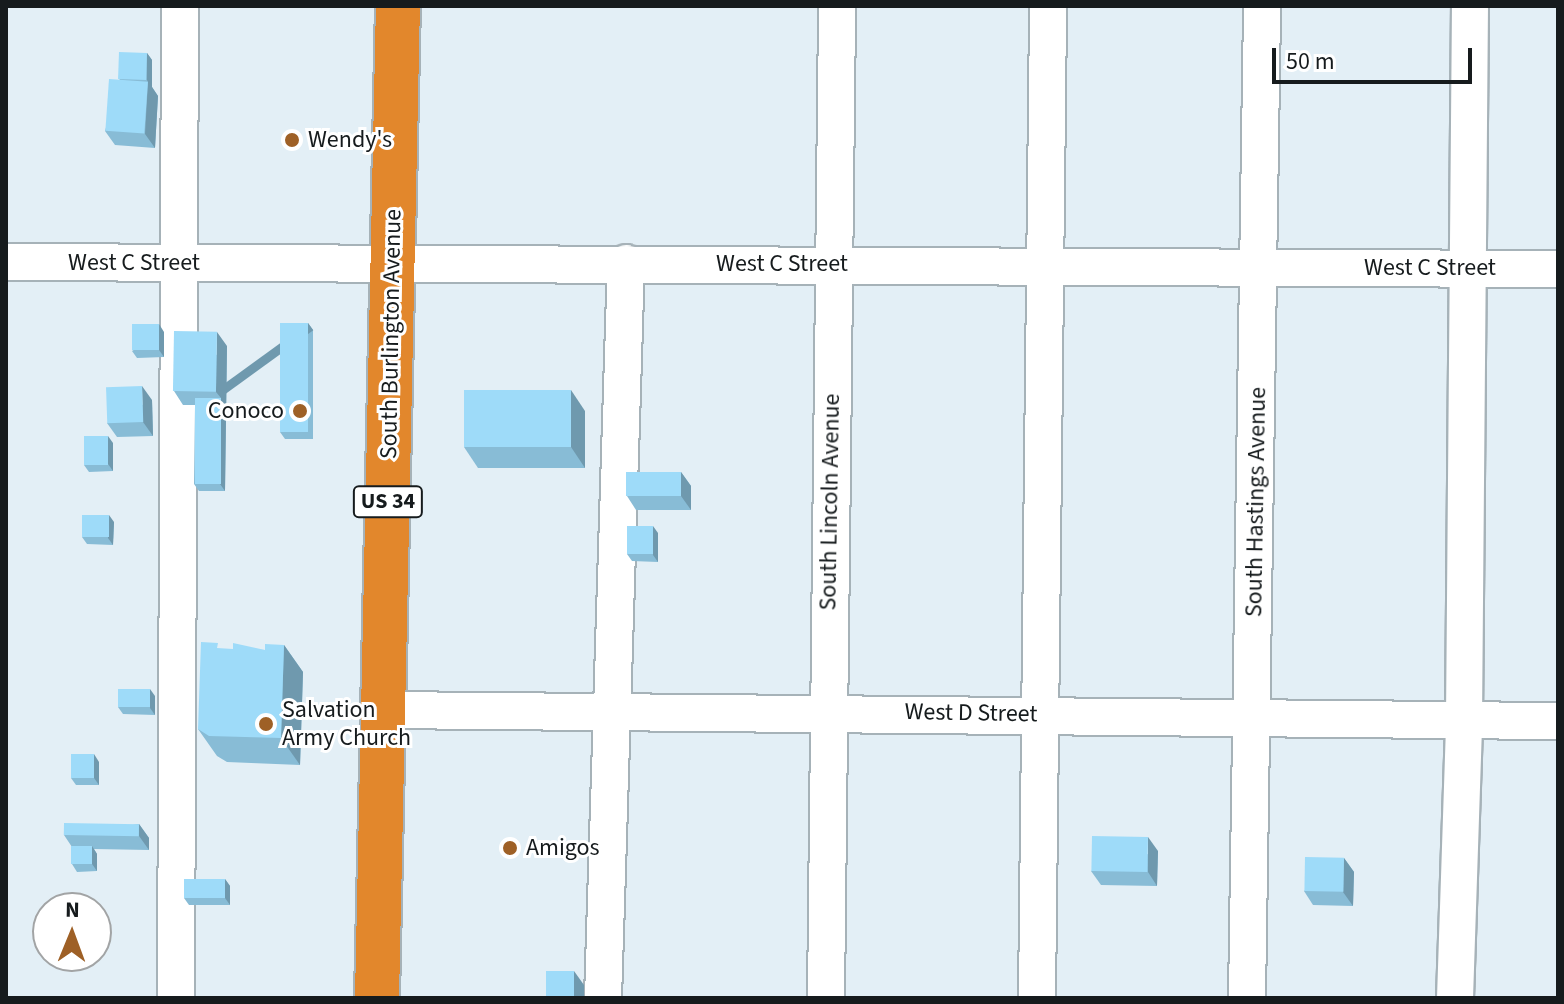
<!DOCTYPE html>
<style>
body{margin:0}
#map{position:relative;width:1564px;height:1004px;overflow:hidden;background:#e3eff6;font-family:"Source Sans 3",sans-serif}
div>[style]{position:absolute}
.roads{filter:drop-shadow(2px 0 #a6b2b8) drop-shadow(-2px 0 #a6b2b8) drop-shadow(0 2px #a6b2b8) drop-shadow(0 -2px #a6b2b8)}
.minor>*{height:36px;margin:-18px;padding:0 18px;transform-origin:18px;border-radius:18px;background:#fff}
.highway>*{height:44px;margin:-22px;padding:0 22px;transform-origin:22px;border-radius:22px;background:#e2872c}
.wall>*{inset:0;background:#88bcd6}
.shaded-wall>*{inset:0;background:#6f99ae;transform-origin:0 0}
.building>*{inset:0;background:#9edbf9;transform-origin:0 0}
.dots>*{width:22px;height:22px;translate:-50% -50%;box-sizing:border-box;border:4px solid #fff;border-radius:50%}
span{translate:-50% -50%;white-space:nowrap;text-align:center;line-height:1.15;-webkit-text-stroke:6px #fff;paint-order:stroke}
.shield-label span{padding:2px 6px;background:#fff;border:2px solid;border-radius:6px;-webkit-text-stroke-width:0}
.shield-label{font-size:22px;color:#161b1d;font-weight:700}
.poi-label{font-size:24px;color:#161b1d}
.left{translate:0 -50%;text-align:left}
.right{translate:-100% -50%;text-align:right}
.street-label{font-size:24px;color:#161b1d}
.frame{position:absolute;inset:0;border:8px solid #161b1d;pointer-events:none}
.north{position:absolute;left:32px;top:892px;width:80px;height:80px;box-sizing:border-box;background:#fff;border:2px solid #a2a4a5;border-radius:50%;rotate:1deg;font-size:22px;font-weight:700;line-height:32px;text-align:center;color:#161b1d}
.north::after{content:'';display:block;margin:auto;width:28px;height:36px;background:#9e6026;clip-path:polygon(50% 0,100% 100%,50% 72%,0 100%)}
.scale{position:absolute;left:1272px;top:48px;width:200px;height:36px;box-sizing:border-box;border:4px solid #161b1d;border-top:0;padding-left:10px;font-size:24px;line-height:28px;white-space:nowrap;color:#161b1d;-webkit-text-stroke:6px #fff;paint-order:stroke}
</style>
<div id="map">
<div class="roads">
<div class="minor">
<i style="left:6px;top:262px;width:1552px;rotate:0.26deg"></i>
<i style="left:384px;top:710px;width:1174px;rotate:0.54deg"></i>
<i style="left:176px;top:998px;width:992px;rotate:-89.77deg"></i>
<i style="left:603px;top:998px;width:735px;rotate:-88.21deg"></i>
<i style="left:826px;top:998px;width:992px;rotate:-89.36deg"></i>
<i style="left:1037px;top:998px;width:992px;rotate:-89.36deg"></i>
<i style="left:1247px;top:998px;width:992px;rotate:-89.13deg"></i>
<i style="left:1455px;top:998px;width:278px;rotate:-88.1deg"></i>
<i style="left:1464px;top:720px;width:714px;rotate:-89.52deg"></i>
</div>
<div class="highway">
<i style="left:377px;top:998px;width:992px;rotate:-88.79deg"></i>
</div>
</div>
<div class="wall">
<i style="clip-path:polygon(147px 53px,152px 60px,152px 87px,158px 96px,155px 148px,115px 145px,105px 131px,119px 80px)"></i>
<i style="clip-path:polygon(308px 323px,313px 330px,313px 439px,285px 439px,280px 432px)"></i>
<i style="clip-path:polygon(164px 332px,164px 357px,137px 358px,132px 351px)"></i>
<i style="clip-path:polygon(227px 346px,225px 491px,199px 491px,194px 484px,195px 405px,183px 405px,174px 391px)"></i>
<i style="clip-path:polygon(152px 400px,153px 436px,117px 437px,107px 423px)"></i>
<i style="clip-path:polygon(585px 411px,585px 468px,478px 468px,464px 447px)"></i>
<i style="clip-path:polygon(113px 443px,113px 471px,89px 472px,84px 465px)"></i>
<i style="clip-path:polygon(681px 472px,691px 486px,691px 510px,636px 510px,627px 496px)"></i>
<i style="clip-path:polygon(114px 522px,113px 545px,87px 544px,82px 537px)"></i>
<i style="clip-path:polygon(658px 533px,658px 562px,632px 561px,627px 554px)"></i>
<i style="clip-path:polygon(284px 645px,303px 672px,300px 765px,227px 762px,217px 756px,198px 729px,221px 649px,265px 650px)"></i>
<i style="clip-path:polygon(155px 696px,155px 715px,123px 714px,118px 707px)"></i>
<i style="clip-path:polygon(99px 762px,99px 785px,76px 785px,71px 778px)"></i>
<i style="clip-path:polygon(139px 824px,149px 838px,149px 850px,94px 849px,97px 854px,97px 871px,77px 872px,72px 864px,72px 847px,64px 835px)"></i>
<i style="clip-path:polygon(1158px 851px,1157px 886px,1101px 885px,1091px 871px)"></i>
<i style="clip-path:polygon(1344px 858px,1354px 872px,1353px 906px,1313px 905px,1304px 891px)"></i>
<i style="clip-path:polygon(225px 879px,230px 886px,230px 905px,189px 905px,184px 898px)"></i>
</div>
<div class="shaded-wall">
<i style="clip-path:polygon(147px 53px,152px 60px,152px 87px,158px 96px,155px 148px,145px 134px,148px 82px,147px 80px)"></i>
<i style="left:308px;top:323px;width:9px;height:109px;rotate:54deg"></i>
<i style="clip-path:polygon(159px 324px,164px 332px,164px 357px,159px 350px)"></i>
<i style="clip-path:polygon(217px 332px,227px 346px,225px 491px,220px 484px,221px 398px,216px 392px)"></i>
<i style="clip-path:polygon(142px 386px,152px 400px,153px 436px,143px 422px)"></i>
<i style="clip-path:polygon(571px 390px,585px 411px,585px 468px,571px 447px)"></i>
<i style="clip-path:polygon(108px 436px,113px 443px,113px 471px,108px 464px)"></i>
<i style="clip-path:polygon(681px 472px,691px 486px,691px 510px,681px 496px)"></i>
<i style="clip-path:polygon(109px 515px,114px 522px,113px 545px,108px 538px)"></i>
<i style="clip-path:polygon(653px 526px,658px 533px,658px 562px,653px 555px)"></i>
<i style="clip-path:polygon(284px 645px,303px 672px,300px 765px,281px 738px)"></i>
<i style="clip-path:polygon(150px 689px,155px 696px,155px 715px,150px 708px)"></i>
<i style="clip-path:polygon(94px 754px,99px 762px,99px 785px,94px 778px)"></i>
<i style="clip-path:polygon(139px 824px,149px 838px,149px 850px,139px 836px)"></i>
<i style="clip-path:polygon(1148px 837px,1158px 851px,1157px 886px,1148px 872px)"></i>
<i style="clip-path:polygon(92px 846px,97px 854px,97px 871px,92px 864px)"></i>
<i style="clip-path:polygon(1344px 858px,1354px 872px,1353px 906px,1343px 892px)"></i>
<i style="clip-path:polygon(225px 879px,230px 886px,230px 905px,225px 898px)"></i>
<i style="clip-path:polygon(574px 971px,584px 985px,584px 998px,574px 998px)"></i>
</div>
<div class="building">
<i style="left:119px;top:52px;width:28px;height:27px;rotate:2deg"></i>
<i style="left:109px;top:79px;width:39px;height:52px;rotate:4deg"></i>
<i style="left:280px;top:323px;width:28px;height:109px"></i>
<i style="left:159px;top:324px;width:26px;height:27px;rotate:90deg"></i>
<i style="left:174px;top:331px;width:43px;height:60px;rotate:1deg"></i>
<i style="left:142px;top:386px;width:36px;height:36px;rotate:88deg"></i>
<i style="left:571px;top:390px;width:57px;height:107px;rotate:90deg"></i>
<i style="left:195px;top:398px;width:26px;height:86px"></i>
<i style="left:84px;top:436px;width:24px;height:29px"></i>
<i style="left:626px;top:472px;width:55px;height:24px"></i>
<i style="left:82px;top:515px;width:27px;height:22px"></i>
<i style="left:627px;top:526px;width:26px;height:28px"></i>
<i style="clip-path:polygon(201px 642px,218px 643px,217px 648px,233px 649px,233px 643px,265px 650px,265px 644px,284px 645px,281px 738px,209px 736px,198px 729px)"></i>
<i style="left:118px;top:689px;width:32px;height:18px"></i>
<i style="left:71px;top:754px;width:23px;height:24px"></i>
<i style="left:64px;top:823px;width:75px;height:12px;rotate:1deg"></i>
<i style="left:1092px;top:836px;width:56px;height:35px;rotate:1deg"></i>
<i style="left:92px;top:846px;width:18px;height:21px;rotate:90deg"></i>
<i style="left:1305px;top:857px;width:39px;height:34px;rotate:1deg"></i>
<i style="left:184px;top:879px;width:41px;height:19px"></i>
<i style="left:546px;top:971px;width:28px;height:27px"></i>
</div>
<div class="dots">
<i style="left:292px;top:140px;background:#9e6026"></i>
<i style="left:300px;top:411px;background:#9e6026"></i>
<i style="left:266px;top:724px;background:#9e6026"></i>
<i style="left:510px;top:848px;background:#9e6026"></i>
</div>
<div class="shield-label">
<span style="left:388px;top:502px">US 34</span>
</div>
<div class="poi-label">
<span class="left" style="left:308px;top:140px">Wendy's</span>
<span class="right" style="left:284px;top:411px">Conoco</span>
<span class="left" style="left:282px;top:724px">Salvation<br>Army Church</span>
<span class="left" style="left:526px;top:848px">Amigos</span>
</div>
<div class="street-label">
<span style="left:134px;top:263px">West C Street</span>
<span style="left:782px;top:264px">West C Street</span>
<span style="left:1430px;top:268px">West C Street</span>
<span style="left:391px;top:334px;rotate:-89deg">South Burlington Avenue</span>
<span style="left:830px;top:502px;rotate:-89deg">South Lincoln Avenue</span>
<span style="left:1256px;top:502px;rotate:-89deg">South Hastings Avenue</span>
<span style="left:971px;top:713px;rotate:1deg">West D Street</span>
</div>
<div class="frame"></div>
<div class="north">N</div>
<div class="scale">50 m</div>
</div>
